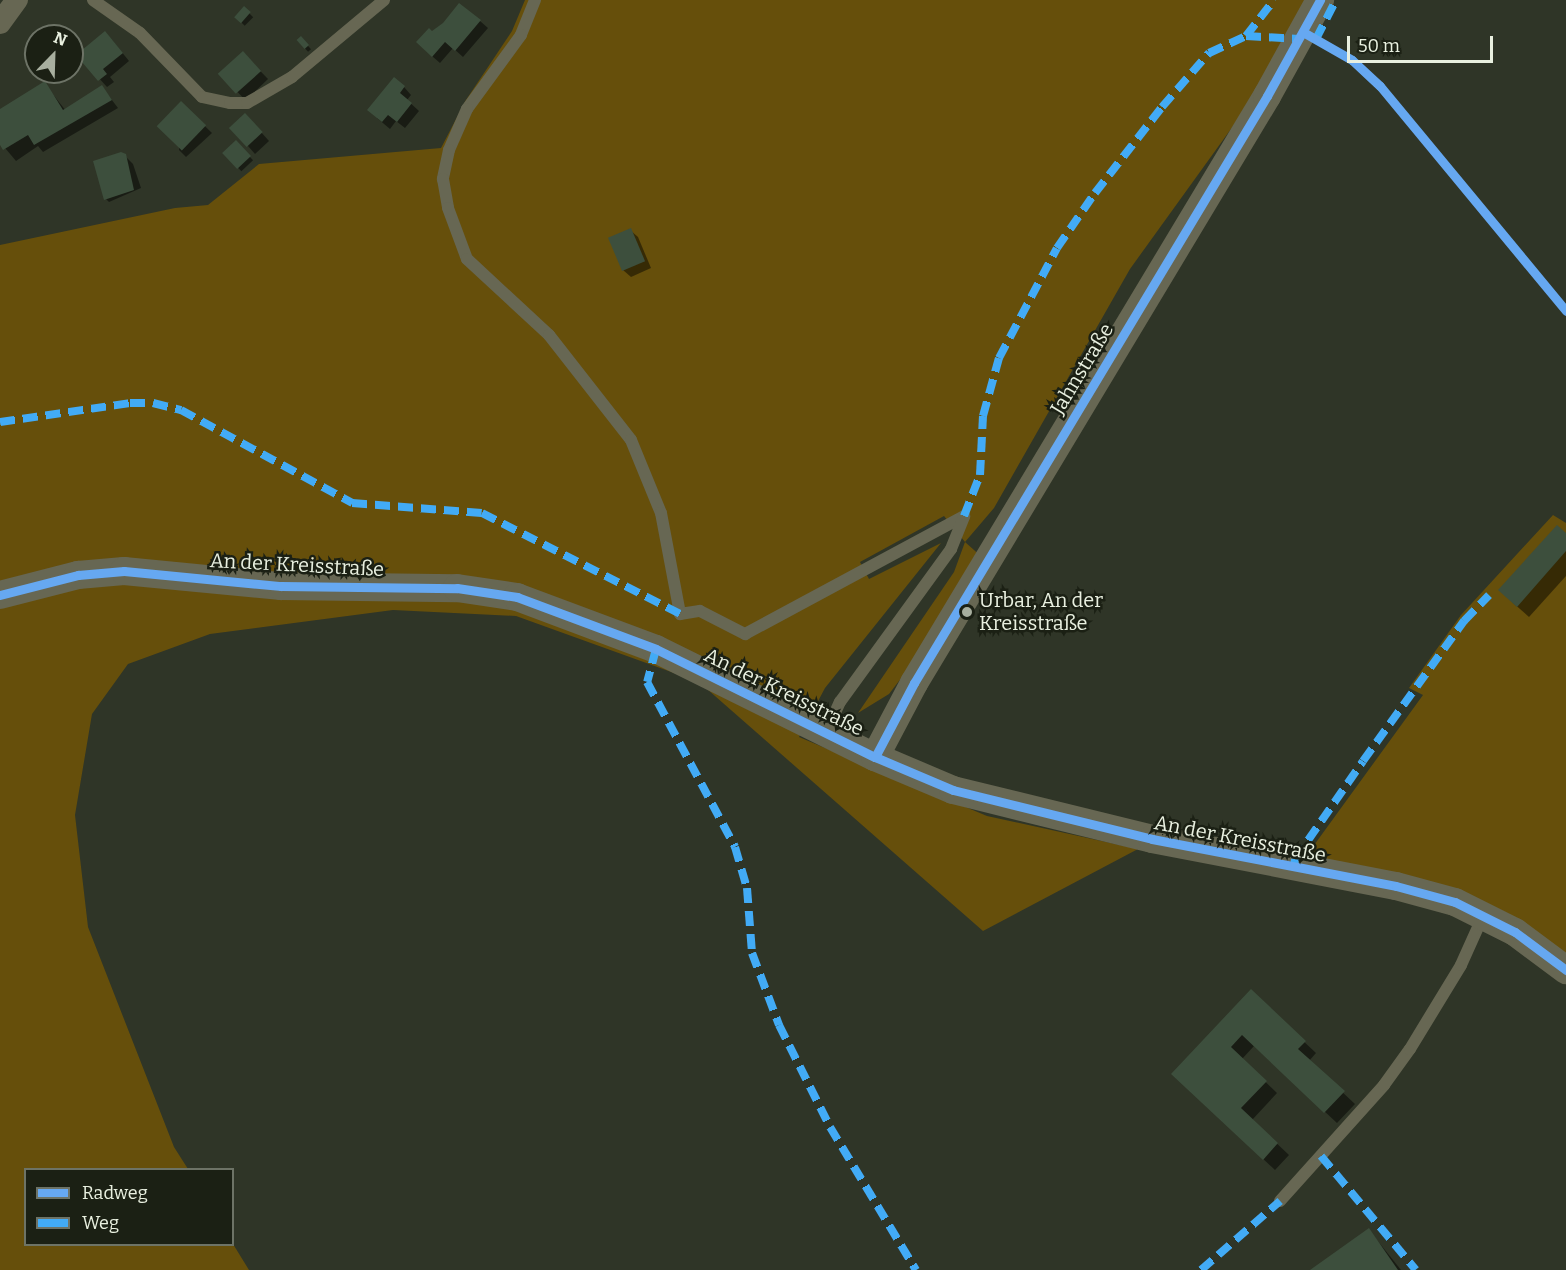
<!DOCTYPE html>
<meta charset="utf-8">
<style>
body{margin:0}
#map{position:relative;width:1566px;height:1270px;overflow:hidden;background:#2f3527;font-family:Bitter,serif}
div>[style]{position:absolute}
.green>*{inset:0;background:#664f0b}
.shadow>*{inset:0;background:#0007;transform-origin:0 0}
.building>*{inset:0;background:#3d4f3d;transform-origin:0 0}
.service>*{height:12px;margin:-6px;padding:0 6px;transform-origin:6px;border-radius:6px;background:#676753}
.minor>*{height:22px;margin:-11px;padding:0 11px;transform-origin:11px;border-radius:11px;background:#676753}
.tertiary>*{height:28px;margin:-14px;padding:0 14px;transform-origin:14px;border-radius:14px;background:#676753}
.quiet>*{height:8px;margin-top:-4px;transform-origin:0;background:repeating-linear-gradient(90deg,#42abf6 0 15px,transparent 0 23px)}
.cycleway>*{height:9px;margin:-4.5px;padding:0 4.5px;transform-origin:4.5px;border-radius:4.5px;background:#66a8f1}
.dots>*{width:16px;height:16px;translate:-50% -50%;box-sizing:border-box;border:3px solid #1b2014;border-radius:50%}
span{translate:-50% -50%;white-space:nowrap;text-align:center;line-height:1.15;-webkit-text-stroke:5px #1b2014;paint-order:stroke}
.street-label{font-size:20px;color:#e9f0e0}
.poi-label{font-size:20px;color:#e9f0e0}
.left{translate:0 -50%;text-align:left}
.legend{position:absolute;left:24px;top:1168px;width:210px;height:78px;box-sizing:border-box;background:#1b2014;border:2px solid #6d7366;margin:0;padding:8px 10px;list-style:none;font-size:18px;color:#e9f0e0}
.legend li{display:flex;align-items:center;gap:12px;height:30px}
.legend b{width:30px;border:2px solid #6d7366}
.north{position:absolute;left:24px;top:24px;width:60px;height:60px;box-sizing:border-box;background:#1b2014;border:2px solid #6d7366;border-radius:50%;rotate:23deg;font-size:16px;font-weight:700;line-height:24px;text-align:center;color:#e9f0e0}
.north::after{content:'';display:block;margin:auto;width:21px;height:27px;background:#a8af9f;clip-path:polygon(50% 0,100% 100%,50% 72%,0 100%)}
.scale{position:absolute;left:1347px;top:36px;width:146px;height:27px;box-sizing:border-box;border:3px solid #e9f0e0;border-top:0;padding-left:8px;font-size:18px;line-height:21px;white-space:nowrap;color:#e9f0e0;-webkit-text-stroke:4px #1b2014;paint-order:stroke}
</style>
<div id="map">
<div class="green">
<i style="clip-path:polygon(525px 0,1307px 0,1267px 79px,1130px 269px,994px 508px,965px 542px,983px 558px,932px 638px,889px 694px,858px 713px,954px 572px,965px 542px,944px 516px,860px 562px,869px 579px,941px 543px,825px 688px,799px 737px,987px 816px,1138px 849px,983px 931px,699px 682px,516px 616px,393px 610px,210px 634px,128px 664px,92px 714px,75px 815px,88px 927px,174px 1147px,188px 1169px,26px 1170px,26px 1244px,233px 1244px,249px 1270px,0 1270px,0 245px,175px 208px,208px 205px,259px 164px,441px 148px,466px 100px,512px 31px)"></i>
<i style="clip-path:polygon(1553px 515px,1566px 523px,1566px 961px,1559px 954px,1304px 859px,1423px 695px,1409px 688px,1461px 615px)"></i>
</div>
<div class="shadow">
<i style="left:244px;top:8px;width:13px;height:12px;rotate:45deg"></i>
<i style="clip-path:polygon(480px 21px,488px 28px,463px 57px,453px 48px,440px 63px,425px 50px,432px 33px)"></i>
<i style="left:301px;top:38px;width:15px;height:4px;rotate:48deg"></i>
<i style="clip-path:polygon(112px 40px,129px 61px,110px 77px,114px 82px,107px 87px,78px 55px)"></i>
<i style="left:243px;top:53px;width:36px;height:31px;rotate:46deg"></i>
<i style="clip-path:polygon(44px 83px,66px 111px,102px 87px,118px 108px,43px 152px,38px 146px,16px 161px,0 142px,0 111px)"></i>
<i style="clip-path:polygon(404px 87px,411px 95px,407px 100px,419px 111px,405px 128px,396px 121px,390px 129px,377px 118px)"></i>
<i style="clip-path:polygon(181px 103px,212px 133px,186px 157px,179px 150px)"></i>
<i style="clip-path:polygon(252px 122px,269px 141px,255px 154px,248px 146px)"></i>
<i style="left:236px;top:142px;width:25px;height:16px;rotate:47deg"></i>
<i style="clip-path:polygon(125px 156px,133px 164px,141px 188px,109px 202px,106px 199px)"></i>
<i style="clip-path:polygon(630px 230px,638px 237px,651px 268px,631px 277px,623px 270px)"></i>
<i style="clip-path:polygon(1566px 535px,1566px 576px,1529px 617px,1512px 602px)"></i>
<i style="clip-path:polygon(1251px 992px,1316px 1053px,1309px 1061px,1355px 1104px,1337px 1123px,1254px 1046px,1242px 1059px,1277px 1093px,1252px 1120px,1289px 1155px,1275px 1170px,1185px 1086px)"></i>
<i style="clip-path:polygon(1369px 1230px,1401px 1270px,1313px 1270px)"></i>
</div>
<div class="building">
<i style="clip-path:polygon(459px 3px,481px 20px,455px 51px,445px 42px,432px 57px,416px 42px,429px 28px,432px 31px,443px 23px)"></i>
<i style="left:244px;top:6px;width:9px;height:15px;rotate:41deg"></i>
<i style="clip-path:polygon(105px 31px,123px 53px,103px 69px,107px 74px,98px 81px,76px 55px)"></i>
<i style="left:301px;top:36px;width:12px;height:6px;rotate:48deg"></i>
<i style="left:243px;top:51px;width:27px;height:34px;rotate:48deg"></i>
<i style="clip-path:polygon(394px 77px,405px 86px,400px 93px,412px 103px,397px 122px,388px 115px,382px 122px,367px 110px)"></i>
<i style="clip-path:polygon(45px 81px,63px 110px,102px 85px,112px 100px,34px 145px,28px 135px,3px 150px,0 145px,0 109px)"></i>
<i style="left:181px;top:101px;width:35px;height:35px;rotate:44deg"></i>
<i style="left:245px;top:113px;width:26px;height:22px;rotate:47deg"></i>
<i style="left:236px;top:140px;width:22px;height:19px;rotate:47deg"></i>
<i style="clip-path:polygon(121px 152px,126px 154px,134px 190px,104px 200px,93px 161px)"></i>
<i style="left:631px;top:228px;width:36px;height:25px;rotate:67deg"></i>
<i style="clip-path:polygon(1557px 525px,1566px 533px,1566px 551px,1517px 607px,1498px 590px)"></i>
<i style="clip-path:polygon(1251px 989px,1306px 1041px,1298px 1049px,1345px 1091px,1324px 1113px,1242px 1035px,1231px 1047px,1267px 1081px,1241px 1108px,1278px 1143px,1263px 1160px,1171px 1074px)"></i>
<i style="clip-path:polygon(1369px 1228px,1398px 1270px,1310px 1270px)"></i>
</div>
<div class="service">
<i style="left:93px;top:0;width:57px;rotate:35.1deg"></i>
<i style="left:140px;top:33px;width:89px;rotate:45.9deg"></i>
<i style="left:202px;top:97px;width:29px;rotate:12deg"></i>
<i style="left:230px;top:103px;width:17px"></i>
<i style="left:247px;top:103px;width:52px;rotate:-30deg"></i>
<i style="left:292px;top:77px;width:120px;rotate:-39.9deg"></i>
<i style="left:535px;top:0;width:38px;rotate:112deg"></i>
<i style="left:521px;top:35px;width:92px;rotate:126.1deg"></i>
<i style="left:467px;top:109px;width:45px;rotate:113.7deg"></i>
<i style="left:449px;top:150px;width:30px;rotate:102deg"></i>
<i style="left:443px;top:179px;width:29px;rotate:80deg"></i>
<i style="left:448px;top:208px;width:54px;rotate:69.6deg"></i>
<i style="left:467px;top:259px;width:112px;rotate:42.8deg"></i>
<i style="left:549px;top:335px;width:133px;rotate:52deg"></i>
<i style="left:631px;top:440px;width:79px;rotate:67.7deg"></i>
<i style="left:661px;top:513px;width:103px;rotate:79.3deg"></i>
<i style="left:680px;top:614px;width:20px;rotate:-9deg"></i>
<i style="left:700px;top:611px;width:51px;rotate:27.1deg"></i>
<i style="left:745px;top:634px;width:249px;rotate:-28.3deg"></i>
<i style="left:826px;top:733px;width:34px;rotate:-66deg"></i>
<i style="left:840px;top:702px;width:189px;rotate:-54deg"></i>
<i style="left:951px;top:549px;width:35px;rotate:-68deg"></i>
<i style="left:1280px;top:1201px;width:156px;rotate:-48.1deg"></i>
<i style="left:1384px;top:1085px;width:44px;rotate:-54.2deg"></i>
<i style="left:1410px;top:1049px;width:98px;rotate:-58.7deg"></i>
<i style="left:1461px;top:965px;width:54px;rotate:-65.8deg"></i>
</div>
<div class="minor">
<i style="left:0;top:23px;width:29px;rotate:-54deg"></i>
</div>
<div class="tertiary">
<i style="left:0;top:595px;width:81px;rotate:-14.4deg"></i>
<i style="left:78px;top:575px;width:46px;rotate:-5deg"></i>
<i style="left:124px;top:571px;width:158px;rotate:5.5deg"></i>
<i style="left:281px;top:586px;width:176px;rotate:0.7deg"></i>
<i style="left:457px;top:588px;width:61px;rotate:8.5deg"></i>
<i style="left:517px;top:597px;width:148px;rotate:20.5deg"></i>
<i style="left:656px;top:649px;width:244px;rotate:26.3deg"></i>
<i style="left:875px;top:757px;width:85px;rotate:22.9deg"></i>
<i style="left:953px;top:790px;width:205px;rotate:13.8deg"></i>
<i style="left:1152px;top:839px;width:248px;rotate:10.9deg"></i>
<i style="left:1396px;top:886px;width:61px;rotate:15.2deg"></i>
<i style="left:1455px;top:902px;width:67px;rotate:26.6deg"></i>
<i style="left:1515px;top:932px;width:64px;rotate:36.7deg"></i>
<i style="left:875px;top:757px;width:84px;rotate:-62.2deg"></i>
<i style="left:914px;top:683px;width:685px;rotate:-58.98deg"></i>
<i style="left:1267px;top:96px;width:110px;rotate:-61.1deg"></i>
</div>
<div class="quiet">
<i style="left:1246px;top:36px;width:46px;rotate:-52.1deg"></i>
<i style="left:1316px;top:39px;width:44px;rotate:-62.9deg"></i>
<i style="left:0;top:422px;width:131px;rotate:-8.3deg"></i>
<i style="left:130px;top:403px;width:23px"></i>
<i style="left:153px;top:403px;width:29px;rotate:14deg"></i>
<i style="left:181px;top:410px;width:195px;rotate:28.5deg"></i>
<i style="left:352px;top:503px;width:130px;rotate:4.4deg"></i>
<i style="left:482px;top:513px;width:222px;rotate:27deg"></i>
<i style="left:964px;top:516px;width:44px;rotate:-68.7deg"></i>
<i style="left:980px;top:475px;width:59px;rotate:-87.1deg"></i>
<i style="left:983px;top:416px;width:60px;rotate:-74.6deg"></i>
<i style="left:999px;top:358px;width:124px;rotate:-62.2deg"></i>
<i style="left:1057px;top:248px;width:67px;rotate:-55.4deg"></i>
<i style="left:1095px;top:193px;width:109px;rotate:-52.1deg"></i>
<i style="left:1162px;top:107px;width:72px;rotate:-49deg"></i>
<i style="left:1209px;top:53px;width:41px;rotate:-24.7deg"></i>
<i style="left:1246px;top:36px;width:53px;rotate:3.2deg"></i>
<i style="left:656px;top:649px;width:34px;rotate:105deg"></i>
<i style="left:647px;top:682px;width:187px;rotate:61.9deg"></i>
<i style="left:735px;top:847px;width:43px;rotate:73.7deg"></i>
<i style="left:747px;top:888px;width:65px;rotate:85.6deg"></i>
<i style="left:752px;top:953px;width:77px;rotate:69.4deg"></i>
<i style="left:779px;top:1025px;width:114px;rotate:63.4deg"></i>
<i style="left:830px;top:1127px;width:167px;rotate:59deg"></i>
<i style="left:1294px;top:868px;width:9px;rotate:-84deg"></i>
<i style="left:1295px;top:859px;width:119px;rotate:-55.2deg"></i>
<i style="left:1363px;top:761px;width:173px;rotate:-54.2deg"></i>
<i style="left:1464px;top:621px;width:36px;rotate:-46deg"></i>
<i style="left:1321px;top:1156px;width:148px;rotate:50.2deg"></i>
<i style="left:1201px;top:1270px;width:105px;rotate:-41.1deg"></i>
</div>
<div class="cycleway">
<i style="left:1303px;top:32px;width:56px;rotate:29.7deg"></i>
<i style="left:1352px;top:60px;width:38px;rotate:43deg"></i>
<i style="left:1380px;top:86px;width:292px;rotate:50.4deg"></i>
<i style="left:0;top:595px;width:81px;rotate:-14.4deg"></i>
<i style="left:78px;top:575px;width:46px;rotate:-5deg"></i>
<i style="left:124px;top:571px;width:158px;rotate:5.5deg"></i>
<i style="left:281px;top:586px;width:176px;rotate:0.7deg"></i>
<i style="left:457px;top:588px;width:61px;rotate:8.5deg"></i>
<i style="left:517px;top:597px;width:148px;rotate:20.5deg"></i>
<i style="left:656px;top:649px;width:244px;rotate:26.3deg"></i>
<i style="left:875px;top:757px;width:85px;rotate:22.9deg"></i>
<i style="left:953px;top:790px;width:205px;rotate:13.8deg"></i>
<i style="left:1152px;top:839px;width:248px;rotate:10.9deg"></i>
<i style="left:1396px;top:886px;width:61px;rotate:15.2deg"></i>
<i style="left:1455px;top:902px;width:67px;rotate:26.6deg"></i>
<i style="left:1515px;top:932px;width:64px;rotate:36.7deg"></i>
<i style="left:875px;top:757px;width:84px;rotate:-62.2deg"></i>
<i style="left:914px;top:683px;width:685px;rotate:-58.98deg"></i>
<i style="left:1267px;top:96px;width:110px;rotate:-61.1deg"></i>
</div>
<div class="dots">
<i style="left:967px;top:612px;background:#a8af9f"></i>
</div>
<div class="street-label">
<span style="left:1082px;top:369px;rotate:-59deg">Jahnstraße</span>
<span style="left:297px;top:565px;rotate:3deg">An der Kreisstraße</span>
<span style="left:784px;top:692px;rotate:26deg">An der Kreisstraße</span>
<span style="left:1240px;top:839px;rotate:11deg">An der Kreisstraße</span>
</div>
<div class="poi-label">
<span class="left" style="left:979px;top:612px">Urbar, An der<br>Kreisstraße</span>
</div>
<ul class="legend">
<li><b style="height:8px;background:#66a8f1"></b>Radweg</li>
<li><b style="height:8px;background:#42abf6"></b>Weg</li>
</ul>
<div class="north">N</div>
<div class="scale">50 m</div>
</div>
